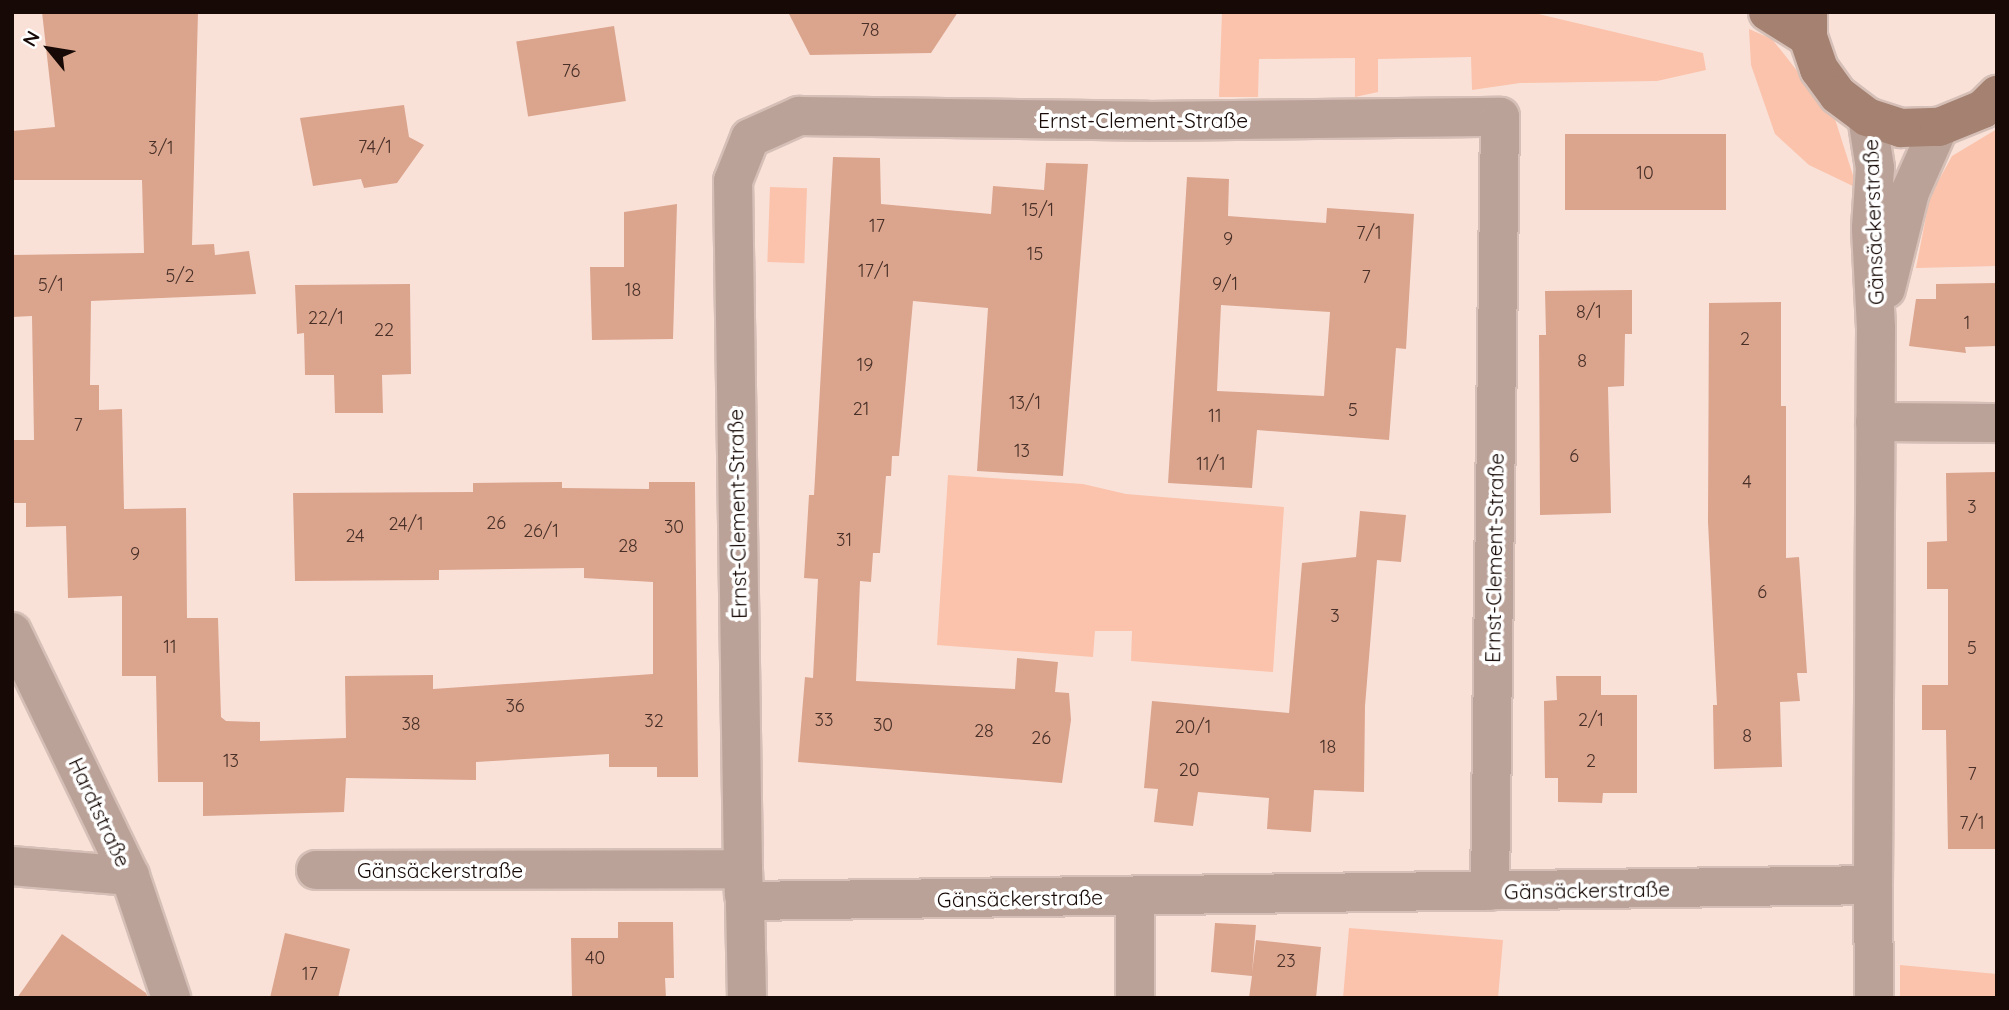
<!DOCTYPE html>
<meta charset="utf-8">
<style>
body{margin:0}
#map{position:relative;width:2009px;height:1010px;overflow:hidden;background:#f9e1d8;font-family:Quicksand,sans-serif}
div>[style]{position:absolute}
.green>*{inset:0;background:#fbc3ab;transform-origin:0 0}
.building>*{inset:0;background:#dba48d;transform-origin:0 0}
.roads{filter:drop-shadow(2px 0 #d5bfb6) drop-shadow(-2px 0 #d5bfb6) drop-shadow(0 2px #d5bfb6) drop-shadow(0 -2px #d5bfb6)}
.street>*{height:38px;margin:-19px;padding:0 19px;transform-origin:19px;border-radius:19px;background:#bba298}
.secondary>*{height:38px;margin:-19px;padding:0 19px;transform-origin:19px;border-radius:19px;background:#a48171}
span{translate:-50% -50%;white-space:nowrap;text-align:center;line-height:1.15;-webkit-text-stroke:7px #fff;paint-order:stroke}
.number-label{font-size:18px;color:#483028}
.number-label span{-webkit-text-stroke-width:0}
.street-label{font-size:21px;color:#170a06}
.frame{position:absolute;inset:0;border:14px solid #170a06;pointer-events:none}
.north{position:absolute;left:14px;top:14px;width:70px;height:70px;-webkit-text-stroke:5px #fff;paint-order:stroke;rotate:300deg;font-size:19px;font-weight:700;line-height:28px;text-align:center;color:#170a06}
.north::after{content:'';display:block;margin:auto;width:24px;height:32px;background:#170a06;clip-path:polygon(50% 0,100% 100%,50% 72%,0 100%)}
</style>
<div id="map">
<div class="green">
<i style="clip-path:polygon(1222px 12px,1530px 12px,1703px 53px,1706px 70px,1657px 81px,1520px 83px,1472px 90px,1471px 57px,1378px 59px,1378px 92px,1355px 97px,1355px 58px,1259px 59px,1258px 97px,1219px 97px)"></i>
<i style="clip-path:polygon(1749px 29px,1772px 39px,1835px 119px,1857px 188px,1809px 165px,1775px 134px,1751px 65px)"></i>
<i style="clip-path:polygon(1997px 129px,1997px 266px,1916px 268px,1930px 196px,1952px 156px)"></i>
<i style="left:770px;top:187px;width:37px;height:75px;rotate:2deg"></i>
<i style="clip-path:polygon(948px 475px,1083px 484px,1126px 494px,1284px 507px,1273px 672px,1131px 661px,1132px 631px,1095px 631px,1093px 657px,937px 645px)"></i>
<i style="clip-path:polygon(1349px 928px,1503px 940px,1498px 998px,1343px 998px)"></i>
<i style="clip-path:polygon(1900px 965px,1997px 974px,1997px 998px,1900px 998px)"></i>
</div>
<div class="building">
<i style="clip-path:polygon(42px 12px,198px 12px,192px 245px,214px 244px,215px 255px,249px 251px,256px 294px,91px 301px,90px 385px,99px 385px,99px 410px,122px 409px,124px 509px,186px 508px,187px 618px,218px 618px,221px 717px,226px 721px,260px 722px,260px 741px,346px 738px,345px 676px,433px 675px,433px 689px,653px 674px,653px 582px,584px 578px,584px 568px,439px 570px,439px 580px,295px 581px,293px 493px,473px 492px,473px 483px,562px 482px,562px 488px,649px 489px,649px 482px,695px 482px,698px 777px,657px 777px,657px 767px,609px 767px,609px 754px,476px 762px,476px 780px,346px 778px,344px 812px,203px 816px,203px 782px,158px 782px,156px 676px,122px 676px,122px 596px,68px 598px,66px 526px,26px 527px,26px 503px,12px 503px,12px 440px,34px 440px,32px 316px,12px 317px,12px 255px,144px 253px,142px 180px,12px 180px,12px 131px,55px 127px)"></i>
<i style="clip-path:polygon(788px 12px,958px 12px,931px 53px,810px 55px)"></i>
<i style="left:614px;top:26px;width:76px;height:99px;rotate:81deg"></i>
<i style="clip-path:polygon(404px 105px,409px 137px,424px 145px,397px 183px,364px 188px,361px 179px,313px 186px,300px 118px)"></i>
<i style="left:1726px;top:134px;width:76px;height:161px;rotate:90deg"></i>
<i style="clip-path:polygon(833px 157px,880px 158px,881px 204px,991px 214px,993px 186px,1044px 190px,1046px 163px,1088px 164px,1063px 476px,977px 471px,988px 308px,913px 301px,899px 456px,892px 456px,891px 476px,886px 476px,880px 553px,873px 553px,871px 582px,860px 581px,856px 681px,1015px 689px,1017px 658px,1058px 662px,1055px 692px,1069px 693px,1071px 720px,1062px 783px,798px 762px,805px 677px,813px 678px,818px 579px,804px 578px,809px 495px,814px 495px)"></i>
<i style="clip-path:polygon(evenodd,1187px 177px,1229px 179px,1228px 216px,1326px 223px,1327px 208px,1414px 214px,1406px 349px,1396px 348px,1389px 440px,1257px 430px,1252px 488px,1168px 483px,1187px 177px,1221px 305px,1330px 312px,1324px 396px,1217px 391px,1221px 305px)"></i>
<i style="clip-path:polygon(677px 204px,673px 339px,592px 340px,590px 267px,624px 267px,624px 212px)"></i>
<i style="clip-path:polygon(1997px 283px,1997px 346px,1965px 347px,1966px 353px,1909px 346px,1916px 299px,1936px 299px,1936px 284px)"></i>
<i style="clip-path:polygon(410px 284px,411px 374px,382px 375px,383px 413px,335px 413px,334px 375px,305px 375px,304px 333px,297px 334px,295px 285px)"></i>
<i style="clip-path:polygon(1632px 290px,1632px 334px,1625px 334px,1624px 386px,1608px 387px,1611px 513px,1540px 515px,1539px 335px,1546px 335px,1545px 291px)"></i>
<i style="clip-path:polygon(1781px 302px,1781px 406px,1786px 406px,1786px 558px,1799px 557px,1807px 673px,1797px 673px,1800px 701px,1780px 702px,1782px 767px,1714px 769px,1713px 705px,1717px 705px,1708px 522px,1709px 303px)"></i>
<i style="clip-path:polygon(1997px 472px,1997px 849px,1948px 849px,1946px 730px,1922px 730px,1922px 685px,1948px 685px,1948px 589px,1927px 589px,1927px 542px,1947px 541px,1946px 473px)"></i>
<i style="clip-path:polygon(1360px 511px,1406px 515px,1401px 562px,1377px 560px,1365px 706px,1364px 792px,1314px 790px,1311px 832px,1267px 829px,1269px 798px,1198px 792px,1193px 826px,1154px 822px,1158px 789px,1144px 788px,1152px 701px,1289px 713px,1302px 563px,1356px 557px)"></i>
<i style="clip-path:polygon(1556px 676px,1601px 676px,1601px 695px,1637px 695px,1637px 793px,1603px 793px,1602px 803px,1558px 802px,1558px 778px,1545px 778px,1544px 701px,1557px 700px)"></i>
<i style="clip-path:polygon(618px 922px,673px 922px,674px 978px,665px 978px,666px 998px,572px 998px,571px 938px,618px 938px)"></i>
<i style="clip-path:polygon(1215px 923px,1256px 925px,1252px 973px,1256px 940px,1321px 947px,1316px 998px,1249px 998px,1252px 976px,1211px 972px)"></i>
<i style="clip-path:polygon(285px 933px,350px 949px,338px 998px,270px 998px)"></i>
<i style="clip-path:polygon(62px 934px,146px 993px,148px 998px,17px 998px)"></i>
</div>
<div class="roads">
<div class="street">
<i style="left:1886px;top:289px;width:100px;rotate:-76.1deg"></i>
<i style="left:1910px;top:192px;width:71px;rotate:-66deg"></i>
<i style="left:1875px;top:422px;width:122px;rotate:0.5deg"></i>
<i style="left:12px;top:632px;width:271px;rotate:64.2deg"></i>
<i style="left:130px;top:876px;width:129px;rotate:71.4deg"></i>
<i style="left:12px;top:866px;width:118px;rotate:4.8deg"></i>
<i style="left:743px;top:869px;width:688px;rotate:-90.83deg"></i>
<i style="left:733px;top:181px;width:46px;rotate:-68.4deg"></i>
<i style="left:750px;top:138px;width:54px;rotate:-24.2deg"></i>
<i style="left:799px;top:116px;width:349px;rotate:0.8deg"></i>
<i style="left:1148px;top:121px;width:352px;rotate:-0.7deg"></i>
<i style="left:1500px;top:117px;width:774px;rotate:90.74deg"></i>
<i style="left:316px;top:870px;width:427px;rotate:-0.1deg"></i>
<i style="left:743px;top:869px;width:26px;rotate:88deg"></i>
<i style="left:1873px;top:885px;width:113px;rotate:89.5deg"></i>
<i style="left:747px;top:998px;width:97px;rotate:-91.2deg"></i>
<i style="left:745px;top:901px;width:1128px;rotate:-0.81deg"></i>
<i style="left:1873px;top:885px;width:557px;rotate:-89.69deg"></i>
<i style="left:1876px;top:328px;width:100px;rotate:-92.9deg"></i>
<i style="left:1871px;top:228px;width:60px;rotate:-86.2deg"></i>
<i style="left:1875px;top:168px;width:52px;rotate:-98.9deg"></i>
<i style="left:1135px;top:998px;width:102px;rotate:-90deg"></i>
</div>
<div class="secondary">
<i style="left:1768px;top:12px;width:47px;rotate:32deg"></i>
<i style="left:1808px;top:12px;width:25px;rotate:90deg"></i>
<i style="left:1808px;top:37px;width:34px;rotate:71deg"></i>
<i style="left:1819px;top:69px;width:32px;rotate:54deg"></i>
<i style="left:1838px;top:95px;width:36px;rotate:37deg"></i>
<i style="left:1867px;top:117px;width:36px;rotate:18deg"></i>
<i style="left:1901px;top:128px;width:38px;rotate:-2deg"></i>
<i style="left:1939px;top:127px;width:48px;rotate:-22.2deg"></i>
<i style="left:1983px;top:109px;width:20px;rotate:-45deg"></i>
</div>
</div>
<div class="number-label">
<span style="left:870px;top:30px">78</span>
<span style="left:571px;top:71px">76</span>
<span style="left:375px;top:147px">74/1</span>
<span style="left:161px;top:148px">3/1</span>
<span style="left:1645px;top:173px">10</span>
<span style="left:1038px;top:210px">15/1</span>
<span style="left:877px;top:226px">17</span>
<span style="left:1369px;top:233px">7/1</span>
<span style="left:1228px;top:239px">9</span>
<span style="left:1035px;top:254px">15</span>
<span style="left:874px;top:271px">17/1</span>
<span style="left:180px;top:276px">5/2</span>
<span style="left:1366px;top:277px">7</span>
<span style="left:1225px;top:284px">9/1</span>
<span style="left:51px;top:285px">5/1</span>
<span style="left:633px;top:290px">18</span>
<span style="left:1589px;top:312px">8/1</span>
<span style="left:326px;top:318px">22/1</span>
<span style="left:1967px;top:323px">1</span>
<span style="left:384px;top:330px">22</span>
<span style="left:1745px;top:339px">2</span>
<span style="left:1582px;top:361px">8</span>
<span style="left:865px;top:365px">19</span>
<span style="left:1025px;top:403px">13/1</span>
<span style="left:861px;top:409px">21</span>
<span style="left:1353px;top:410px">5</span>
<span style="left:1215px;top:416px">11</span>
<span style="left:78px;top:425px">7</span>
<span style="left:1022px;top:451px">13</span>
<span style="left:1574px;top:456px">6</span>
<span style="left:1211px;top:464px">11/1</span>
<span style="left:1747px;top:482px">4</span>
<span style="left:1972px;top:507px">3</span>
<span style="left:496px;top:523px">26</span>
<span style="left:406px;top:524px">24/1</span>
<span style="left:674px;top:527px">30</span>
<span style="left:541px;top:531px">26/1</span>
<span style="left:355px;top:536px">24</span>
<span style="left:844px;top:540px">31</span>
<span style="left:628px;top:546px">28</span>
<span style="left:135px;top:554px">9</span>
<span style="left:1762px;top:592px">6</span>
<span style="left:1335px;top:616px">3</span>
<span style="left:170px;top:647px">11</span>
<span style="left:1972px;top:648px">5</span>
<span style="left:515px;top:706px">36</span>
<span style="left:824px;top:720px">33</span>
<span style="left:1591px;top:720px">2/1</span>
<span style="left:654px;top:721px">32</span>
<span style="left:411px;top:724px">38</span>
<span style="left:883px;top:725px">30</span>
<span style="left:1193px;top:727px">20/1</span>
<span style="left:984px;top:731px">28</span>
<span style="left:1747px;top:736px">8</span>
<span style="left:1041px;top:738px">26</span>
<span style="left:1328px;top:747px">18</span>
<span style="left:231px;top:761px">13</span>
<span style="left:1591px;top:761px">2</span>
<span style="left:1189px;top:770px">20</span>
<span style="left:1972px;top:774px">7</span>
<span style="left:1972px;top:823px">7/1</span>
<span style="left:595px;top:958px">40</span>
<span style="left:1286px;top:961px">23</span>
<span style="left:310px;top:974px">17</span>
</div>
<div class="street-label">
<span style="left:1143px;top:120px">Ernst-Clement-Straße</span>
<span style="left:1873px;top:222px;rotate:-92deg">Gänsäckerstraße</span>
<span style="left:737px;top:514px;rotate:-91deg">Ernst-Clement-Straße</span>
<span style="left:1494px;top:558px;rotate:-89deg">Ernst-Clement-Straße</span>
<span style="left:100px;top:812px;rotate:65deg">Hardtstraße</span>
<span style="left:440px;top:870px">Gänsäckerstraße</span>
<span style="left:1587px;top:890px;rotate:-1deg">Gänsäckerstraße</span>
<span style="left:1020px;top:898px;rotate:-1deg">Gänsäckerstraße</span>
</div>
<div class="frame"></div>
<div class="north">N</div>
</div>
